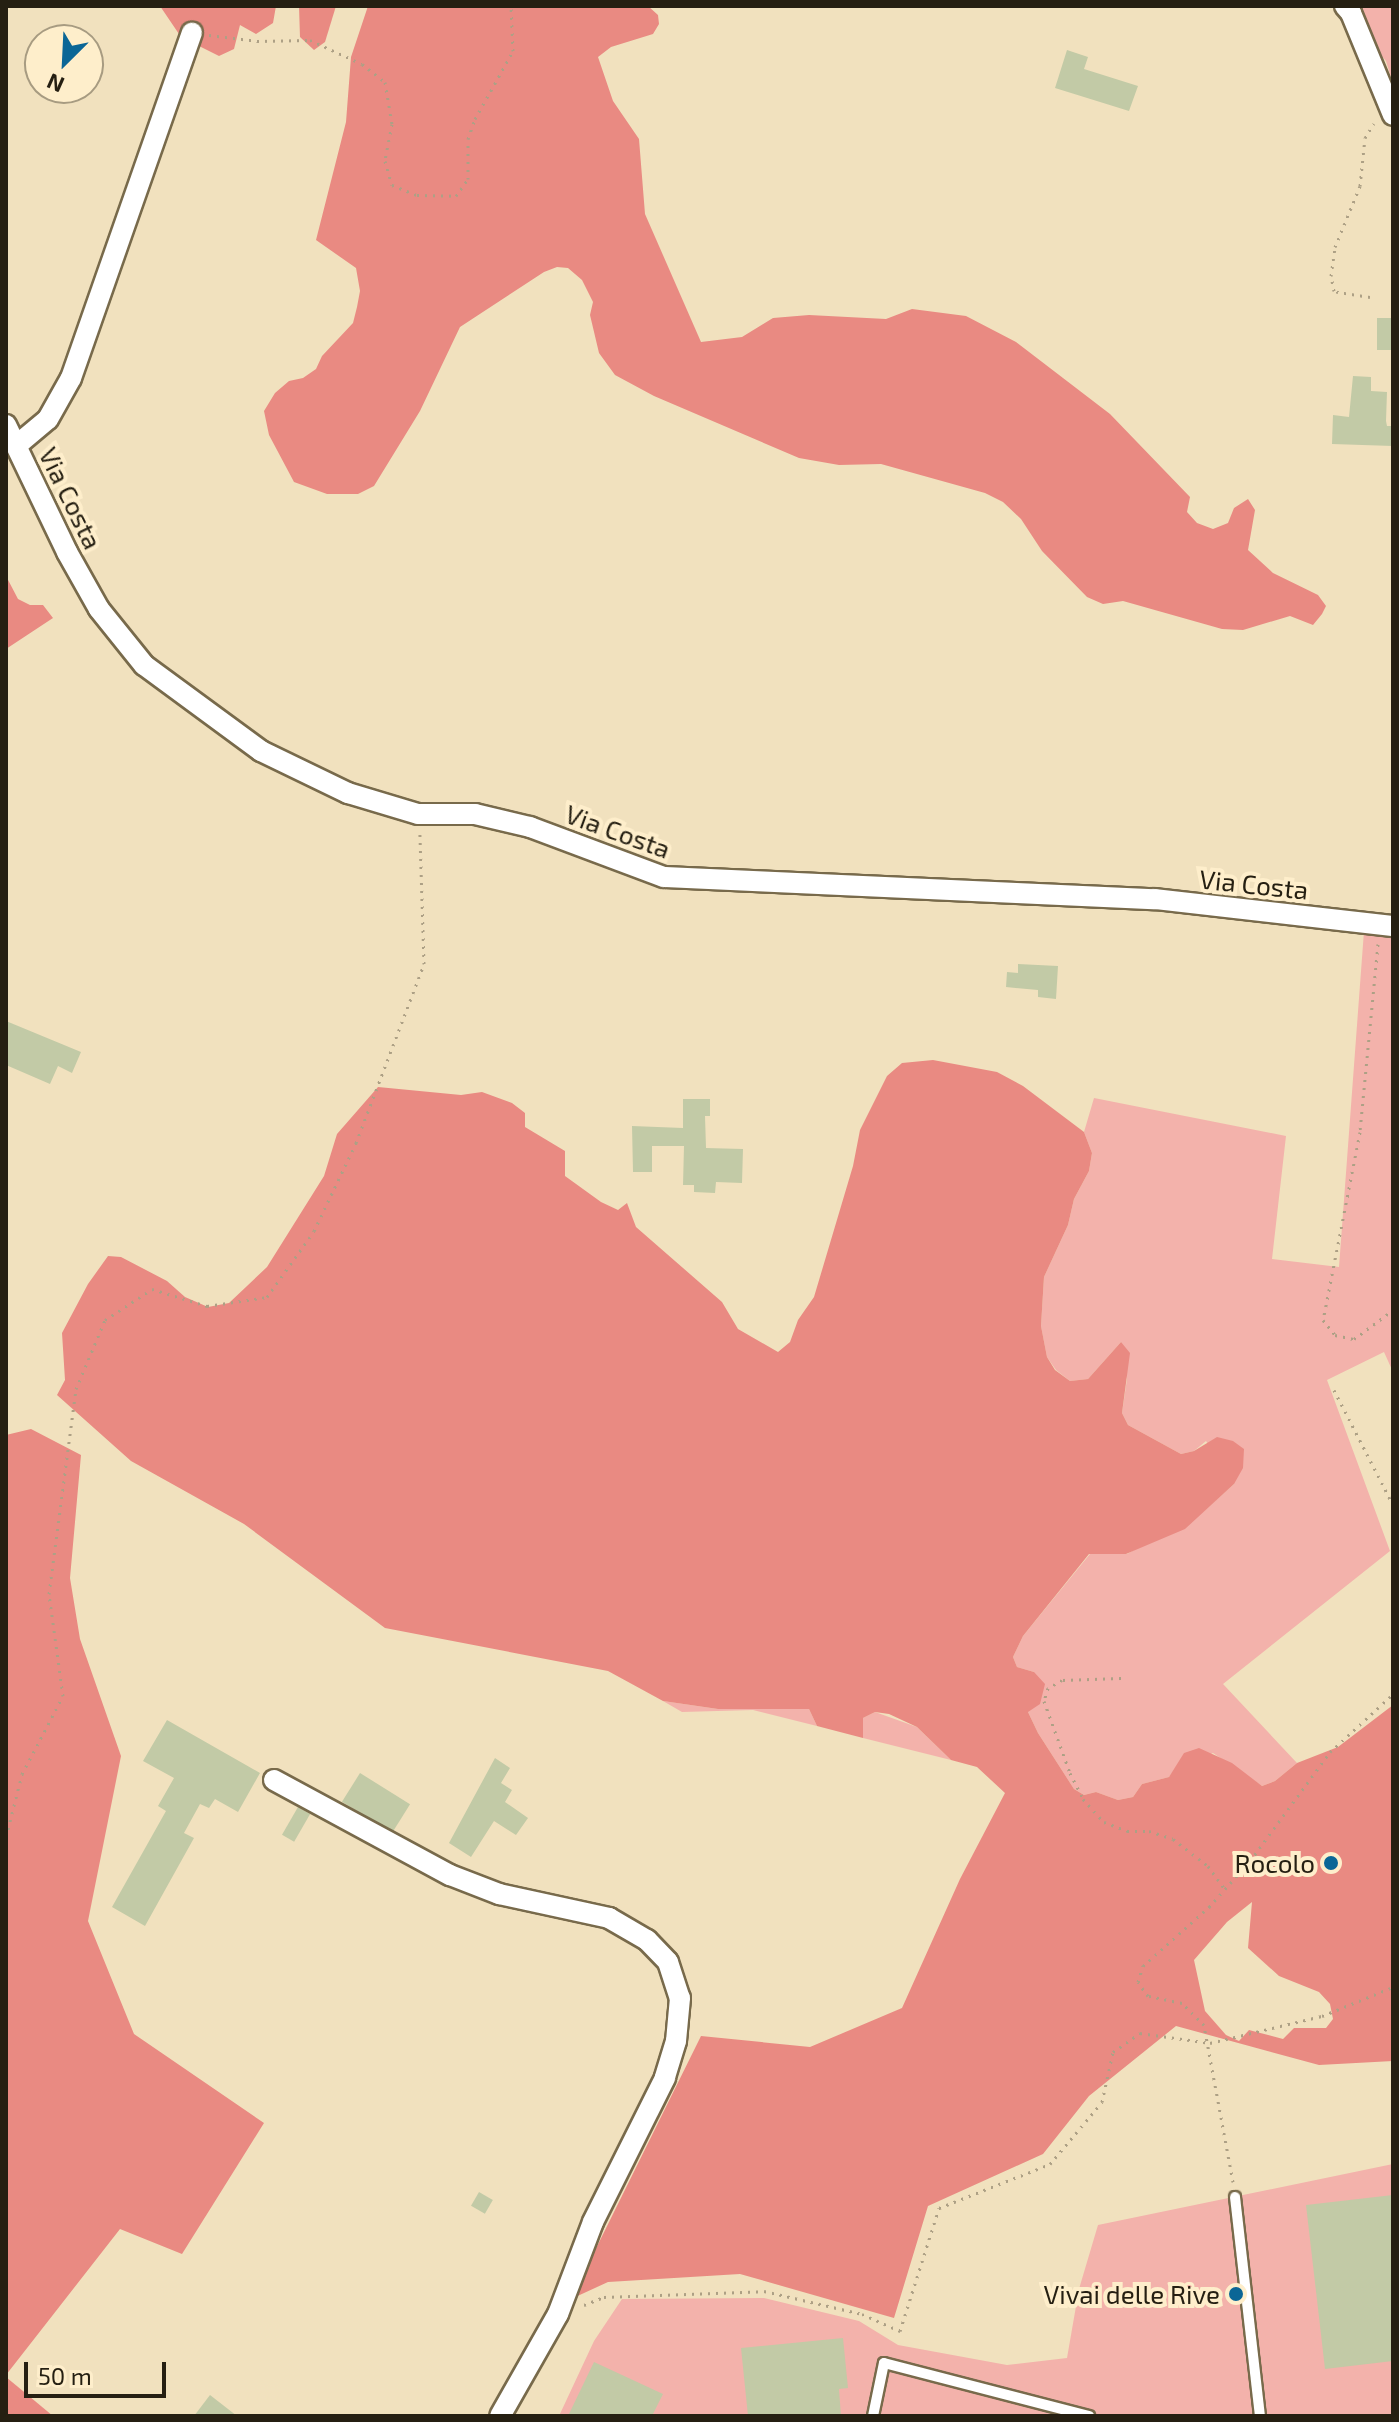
<!DOCTYPE html>
<style>
body{margin:0}
#map{position:relative;width:1399px;height:2422px;overflow:hidden;background:#f1e1be;font-family:"Exo 2",sans-serif}
div>[style]{position:absolute}
.green>*{inset:0;background:#f3b2ab}
.forest>*{inset:0;background:#e98a82}
.building>*{inset:0;background:#c2caa6;transform-origin:0 0}
.path>*{height:3px;margin-top:-1.5px;transform-origin:0;background:repeating-linear-gradient(90deg,#ada085 0 2px,transparent 0 8px)}
.roads{filter:drop-shadow(2px 0 #786a4b) drop-shadow(-2px 0 #786a4b) drop-shadow(0 2px #786a4b) drop-shadow(0 -2px #786a4b)}
.service>*{height:10px;margin:-5px;padding:0 5px;transform-origin:5px;border-radius:5px;background:#fff}
.minor>*{height:20px;margin:-10px;padding:0 10px;transform-origin:10px;border-radius:10px;background:#fff}
.dots>*{width:22px;height:22px;translate:-50% -50%;box-sizing:border-box;border:4px solid #feeecb;border-radius:50%}
span{translate:-50% -50%;white-space:nowrap;text-align:center;line-height:1.15;-webkit-text-stroke:8px #feeecb;paint-order:stroke}
.street-label{font-size:26px;color:#251f12}
.poi-label{font-size:26px;color:#251f12}
.right{translate:-100% -50%;text-align:right}
.frame{position:absolute;inset:0;border:8px solid #251f12;pointer-events:none}
.north{position:absolute;left:24px;top:24px;width:80px;height:80px;box-sizing:border-box;background:#feeecb;border:2px solid #a79b81;border-radius:50%;rotate:204deg;font-size:22px;font-weight:700;line-height:32px;text-align:center;color:#251f12}
.north::after{content:'';display:block;margin:auto;width:28px;height:36px;background:#0b6696;clip-path:polygon(50% 0,100% 100%,50% 72%,0 100%)}
.scale{position:absolute;left:24px;top:2362px;width:142px;height:36px;box-sizing:border-box;border:4px solid #251f12;border-top:0;padding-left:10px;font-size:24px;line-height:28px;white-space:nowrap;color:#251f12;-webkit-text-stroke:6px #feeecb;paint-order:stroke}
</style>
<div id="map">
<div class="green">
<i style="clip-path:polygon(1339px 6px,1393px 6px,1393px 84px,1386px 61px)"></i>
<i style="clip-path:polygon(1364px 931px,1393px 935px,1393px 1372px,1384px 1352px,1327px 1380px,1390px 1551px,1223px 1684px,1297px 1763px,1275px 1781px,1262px 1786px,1213px 1753px,1176px 1768px,1169px 1777px,1142px 1784px,1133px 1797px,1118px 1800px,1096px 1792px,1084px 1795px,1074px 1789px,1038px 1733px,1028px 1712px,1034px 1672px,1017px 1667px,1013px 1657px,1023px 1636px,1090px 1554px,1127px 1554px,1204px 1511px,1234px 1484px,1206px 1441px,1194px 1451px,1181px 1454px,1128px 1425px,1122px 1413px,1127px 1379px,1121px 1342px,1088px 1379px,1070px 1381px,1056px 1370px,1047px 1357px,1041px 1326px,1044px 1277px,1068px 1225px,1074px 1199px,1089px 1171px,1092px 1153px,1084px 1132px,1094px 1098px,1286px 1136px,1272px 1259px,1339px 1267px)"></i>
<i style="clip-path:polygon(663px 1701px,718px 1709px,809px 1709px,817px 1726px,753px 1710px,682px 1712px)"></i>
<i style="clip-path:polygon(875px 1712px,917px 1727px,951px 1760px,863px 1738px,863px 1718px)"></i>
<i style="clip-path:polygon(1393px 2164px,1393px 2416px,559px 2416px,594px 2341px,622px 2299px,764px 2298px,859px 2321px,898px 2345px,1007px 2365px,1067px 2358px,1079px 2289px,1098px 2225px)"></i>
</div>
<div class="forest">
<i style="clip-path:polygon(160px 6px,276px 6px,273px 23px,256px 34px,240px 25px,234px 49px,219px 56px,181px 37px)"></i>
<i style="clip-path:polygon(299px 6px,336px 6px,325px 42px,314px 50px,300px 37px)"></i>
<i style="clip-path:polygon(368px 6px,648px 6px,658px 15px,659px 24px,653px 34px,611px 47px,598px 57px,613px 101px,639px 139px,645px 214px,701px 342px,742px 337px,773px 318px,809px 315px,886px 319px,912px 309px,966px 316px,1016px 342px,1110px 414px,1190px 497px,1187px 512px,1197px 523px,1213px 529px,1228px 523px,1234px 508px,1248px 499px,1255px 510px,1248px 550px,1273px 573px,1318px 595px,1326px 606px,1322px 614px,1313px 625px,1290px 616px,1243px 630px,1222px 629px,1123px 601px,1103px 604px,1087px 597px,1042px 551px,1021px 519px,1003px 502px,985px 493px,881px 464px,839px 465px,799px 458px,654px 396px,615px 375px,599px 353px,590px 315px,593px 302px,582px 280px,568px 268px,557px 267px,544px 272px,460px 327px,420px 411px,374px 486px,358px 494px,327px 494px,294px 482px,269px 435px,264px 411px,275px 393px,289px 381px,303px 378px,316px 369px,322px 356px,353px 323px,357px 307px,360px 291px,356px 268px,316px 240px,346px 122px,351px 57px)"></i>
<i style="clip-path:polygon(6px 576px,18px 599px,30px 605px,43px 605px,53px 618px,6px 649px)"></i>
<i style="clip-path:polygon(evenodd,933px 1060px,997px 1072px,1023px 1086px,1084px 1132px,1092px 1153px,1089px 1171px,1074px 1199px,1068px 1225px,1044px 1277px,1041px 1326px,1047px 1357px,1055px 1370px,1070px 1381px,1088px 1379px,1121px 1342px,1130px 1353px,1122px 1413px,1128px 1425px,1181px 1454px,1194px 1451px,1217px 1437px,1233px 1441px,1244px 1449px,1243px 1468px,1234px 1484px,1185px 1529px,1126px 1554px,1089px 1554px,1023px 1636px,1013px 1657px,1017px 1667px,1034px 1672px,1045px 1684px,1040px 1704px,1028px 1712px,1038px 1733px,1074px 1789px,1084px 1795px,1096px 1792px,1118px 1800px,1133px 1797px,1142px 1784px,1169px 1777px,1184px 1753px,1199px 1748px,1232px 1763px,1262px 1786px,1275px 1781px,1297px 1763px,1338px 1747px,1393px 1705px,1393px 2061px,1319px 2065px,1176px 2026px,1089px 2096px,1043px 2154px,928px 2206px,894px 2318px,740px 2274px,608px 2282px,571px 2299px,701px 2036px,810px 2047px,902px 2008px,960px 1879px,1005px 1793px,977px 1767px,951px 1760px,917px 1727px,889px 1714px,875px 1712px,863px 1718px,863px 1738px,817px 1726px,809px 1709px,718px 1709px,663px 1701px,608px 1671px,385px 1628px,244px 1524px,131px 1461px,57px 1395px,65px 1380px,62px 1333px,88px 1284px,108px 1256px,121px 1257px,167px 1281px,185px 1297px,208px 1307px,229px 1303px,267px 1267px,324px 1176px,337px 1134px,378px 1087px,461px 1095px,482px 1092px,512px 1103px,525px 1113px,525px 1127px,565px 1151px,565px 1176px,601px 1202px,618px 1210px,627px 1203px,636px 1227px,722px 1302px,738px 1329px,778px 1352px,790px 1342px,798px 1320px,814px 1297px,853px 1166px,860px 1130px,887px 1076px,902px 1063px,933px 1060px,1252px 1902px,1248px 1948px,1279px 1976px,1319px 1992px,1330px 2004px,1333px 2019px,1326px 2028px,1294px 2028px,1283px 2039px,1249px 2030px,1239px 2041px,1226px 2035px,1205px 2011px,1194px 1960px,1227px 1922px,1252px 1902px)"></i>
<i style="clip-path:polygon(31px 1429px,81px 1455px,70px 1578px,80px 1639px,121px 1756px,88px 1921px,134px 2034px,264px 2123px,182px 2254px,120px 2229px,6px 2375px,6px 1435px)"></i>
<i style="clip-path:polygon(6px 2377px,53px 2416px,6px 2416px)"></i>
</div>
<div class="building">
<i style="clip-path:polygon(1067px 50px,1088px 57px,1084px 69px,1138px 86px,1129px 111px,1055px 88px)"></i>
<i style="left:1377px;top:318px;width:16px;height:32px"></i>
<i style="clip-path:polygon(1353px 376px,1371px 377px,1371px 391px,1387px 392px,1386px 421px,1387px 426px,1393px 426px,1393px 446px,1332px 444px,1333px 415px,1349px 417px)"></i>
<i style="clip-path:polygon(1018px 964px,1058px 966px,1056px 999px,1038px 997px,1038px 990px,1006px 987px,1007px 972px,1018px 973px)"></i>
<i style="clip-path:polygon(6px 1021px,81px 1052px,72px 1073px,58px 1066px,50px 1084px,6px 1065px)"></i>
<i style="clip-path:polygon(683px 1099px,710px 1099px,710px 1116px,705px 1116px,706px 1148px,743px 1149px,742px 1183px,716px 1182px,715px 1193px,694px 1192px,694px 1185px,683px 1185px,684px 1146px,652px 1146px,652px 1172px,633px 1172px,632px 1126px,683px 1128px)"></i>
<i style="clip-path:polygon(167px 1720px,260px 1773px,238px 1812px,215px 1799px,209px 1808px,200px 1804px,184px 1833px,194px 1838px,145px 1926px,112px 1907px,166px 1811px,158px 1806px,174px 1778px,143px 1761px)"></i>
<i style="clip-path:polygon(495px 1758px,510px 1768px,501px 1783px,512px 1790px,505px 1802px,528px 1818px,516px 1835px,494px 1821px,471px 1857px,449px 1843px)"></i>
<i style="left:360px;top:1773px;width:59px;height:34px;rotate:32deg"></i>
<i style="left:298px;top:1807px;width:14px;height:32px;rotate:30deg"></i>
<i style="left:479px;top:2192px;width:16px;height:16px;rotate:30deg"></i>
<i style="clip-path:polygon(1393px 2195px,1393px 2361px,1325px 2369px,1306px 2205px)"></i>
<i style="clip-path:polygon(843px 2338px,848px 2388px,839px 2389px,841px 2416px,748px 2416px,741px 2348px)"></i>
<i style="clip-path:polygon(594px 2362px,663px 2394px,652px 2416px,568px 2416px)"></i>
<i style="clip-path:polygon(210px 2395px,237px 2416px,194px 2416px)"></i>
</div>
<div class="path">
<i style="left:209px;top:35px;width:48px;rotate:7.1deg"></i>
<i style="left:257px;top:41px;width:53px;rotate:-1.1deg"></i>
<i style="left:310px;top:40px;width:57px;rotate:24.8deg"></i>
<i style="left:362px;top:64px;width:29px;rotate:38deg"></i>
<i style="left:385px;top:82px;width:43px;rotate:80.5deg"></i>
<i style="left:392px;top:124px;width:38px;rotate:101deg"></i>
<i style="left:385px;top:161px;width:25px;rotate:74deg"></i>
<i style="left:392px;top:185px;width:27px;rotate:22deg"></i>
<i style="left:417px;top:195px;width:39px;rotate:1deg"></i>
<i style="left:456px;top:196px;width:21px;rotate:-55deg"></i>
<i style="left:468px;top:179px;width:40px;rotate:-90deg"></i>
<i style="left:468px;top:139px;width:21px;rotate:-71deg"></i>
<i style="left:475px;top:119px;width:78px;rotate:-60.8deg"></i>
<i style="left:513px;top:51px;width:45px;rotate:-92.5deg"></i>
<i style="left:1370px;top:297px;width:36px;rotate:-171deg"></i>
<i style="left:1334px;top:291px;width:15px;rotate:-101deg"></i>
<i style="left:1331px;top:276px;width:29px;rotate:-82deg"></i>
<i style="left:1335px;top:247px;width:66px;rotate:-67.7deg"></i>
<i style="left:1360px;top:186px;width:48px;rotate:-84.1deg"></i>
<i style="left:1365px;top:138px;width:17px;rotate:-59deg"></i>
<i style="left:1378px;top:944px;width:189px;rotate:95.5deg"></i>
<i style="left:1360px;top:1132px;width:192px;rotate:101.1deg"></i>
<i style="left:1323px;top:1320px;width:19px;rotate:51deg"></i>
<i style="left:1335px;top:1335px;width:19px;rotate:12deg"></i>
<i style="left:1354px;top:1339px;width:49px;rotate:-36.6deg"></i>
<i style="left:1334px;top:1390px;width:129px;rotate:62.8deg"></i>
<i style="left:1121px;top:1678px;width:59px;rotate:178.1deg"></i>
<i style="left:1062px;top:1680px;width:16px;rotate:150deg"></i>
<i style="left:1048px;top:1688px;width:14px;rotate:107deg"></i>
<i style="left:1044px;top:1701px;width:77px;rotate:70.1deg"></i>
<i style="left:1070px;top:1773px;width:29px;rotate:63deg"></i>
<i style="left:1083px;top:1799px;width:31px;rotate:48deg"></i>
<i style="left:1104px;top:1822px;width:25px;rotate:21deg"></i>
<i style="left:1127px;top:1831px;width:22px"></i>
<i style="left:1149px;top:1831px;width:25px;rotate:18deg"></i>
<i style="left:1173px;top:1839px;width:44px;rotate:37.6deg"></i>
<i style="left:1208px;top:1866px;width:29px;rotate:54deg"></i>
<i style="left:6px;top:1837px;width:65px;rotate:-75.7deg"></i>
<i style="left:22px;top:1774px;width:88px;rotate:-62.3deg"></i>
<i style="left:63px;top:1696px;width:103px;rotate:-97.8deg"></i>
<i style="left:49px;top:1594px;width:207px;rotate:-82.5deg"></i>
<i style="left:76px;top:1389px;width:75px;rotate:-67.2deg"></i>
<i style="left:105px;top:1320px;width:56px;rotate:-33.4deg"></i>
<i style="left:152px;top:1289px;width:58px;rotate:17.2deg"></i>
<i style="left:207px;top:1306px;width:61px;rotate:-8.5deg"></i>
<i style="left:267px;top:1297px;width:81px;rotate:-54.5deg"></i>
<i style="left:314px;top:1231px;width:98px;rotate:-64.5deg"></i>
<i style="left:356px;top:1143px;width:191px;rotate:-69.2deg"></i>
<i style="left:424px;top:964px;width:130px;rotate:-91.8deg"></i>
<i style="left:1233px;top:2182px;width:160px;rotate:-100.5deg"></i>
<i style="left:1204px;top:2025px;width:31px;rotate:-135deg"></i>
<i style="left:1182px;top:2003px;width:35px;rotate:-168deg"></i>
<i style="left:1148px;top:1996px;width:17px;rotate:-126deg"></i>
<i style="left:1138px;top:1982px;width:17px;rotate:-73deg"></i>
<i style="left:1143px;top:1966px;width:89px;rotate:-41.8deg"></i>
<i style="left:1209px;top:1907px;width:62px;rotate:-48.3deg"></i>
<i style="left:1250px;top:1861px;width:135px;rotate:-53.7deg"></i>
<i style="left:1330px;top:1752px;width:86px;rotate:-42.6deg"></i>
<i style="left:584px;top:2305px;width:22px;rotate:-22deg"></i>
<i style="left:604px;top:2297px;width:160px;rotate:-2.1deg"></i>
<i style="left:764px;top:2291px;width:101px;rotate:13.2deg"></i>
<i style="left:862px;top:2314px;width:42px;rotate:24.1deg"></i>
<i style="left:900px;top:2331px;width:129px;rotate:-72.4deg"></i>
<i style="left:939px;top:2208px;width:119px;rotate:-21.6deg"></i>
<i style="left:1050px;top:2164px;width:81px;rotate:-50deg"></i>
<i style="left:1102px;top:2102px;width:51px;rotate:-77.6deg"></i>
<i style="left:1113px;top:2052px;width:33px;rotate:-35deg"></i>
<i style="left:1140px;top:2033px;width:71px;rotate:8.1deg"></i>
<i style="left:1210px;top:2043px;width:115px;rotate:-13.6deg"></i>
<i style="left:1322px;top:2016px;width:77px;rotate:-22.2deg"></i>
<i style="left:6px;top:2409px;width:11px;rotate:41deg"></i>
</div>
<div class="roads">
<div class="service">
<i style="left:1235px;top:2197px;width:220px;rotate:83.5deg"></i>
<i style="left:873px;top:2416px;width:54px;rotate:-78.3deg"></i>
<i style="left:884px;top:2363px;width:212px;rotate:14.5deg"></i>
</div>
<div class="minor">
<i style="left:1345px;top:6px;width:9px;rotate:49deg"></i>
<i style="left:1351px;top:13px;width:110px;rotate:67.6deg"></i>
<i style="left:6px;top:425px;width:141px;rotate:64.3deg"></i>
<i style="left:67px;top:552px;width:65px;rotate:60.7deg"></i>
<i style="left:99px;top:609px;width:72px;rotate:51.2deg"></i>
<i style="left:144px;top:665px;width:145px;rotate:36.3deg"></i>
<i style="left:261px;top:751px;width:97px;rotate:25.8deg"></i>
<i style="left:348px;top:793px;width:73px;rotate:16.7deg"></i>
<i style="left:418px;top:814px;width:57px"></i>
<i style="left:475px;top:814px;width:57px;rotate:13.3deg"></i>
<i style="left:530px;top:827px;width:143px;rotate:20.5deg"></i>
<i style="left:664px;top:877px;width:491px;rotate:2.6deg"></i>
<i style="left:1155px;top:899px;width:240px;rotate:6.5deg"></i>
<i style="left:17px;top:445px;width:40px;rotate:-40deg"></i>
<i style="left:48px;top:419px;width:47px;rotate:-60.7deg"></i>
<i style="left:71px;top:378px;width:366px;rotate:-70.7deg"></i>
<i style="left:274px;top:1780px;width:200px;rotate:28.4deg"></i>
<i style="left:450px;top:1875px;width:53px;rotate:21.2deg"></i>
<i style="left:499px;top:1894px;width:113px;rotate:12.3deg"></i>
<i style="left:609px;top:1918px;width:44px;rotate:30.1deg"></i>
<i style="left:647px;top:1940px;width:30px;rotate:46deg"></i>
<i style="left:668px;top:1962px;width:38px;rotate:72deg"></i>
<i style="left:680px;top:1998px;width:43px;rotate:95.3deg"></i>
<i style="left:676px;top:2041px;width:39px;rotate:107deg"></i>
<i style="left:665px;top:2078px;width:161px;rotate:116.6deg"></i>
<i style="left:593px;top:2222px;width:98px;rotate:110.8deg"></i>
<i style="left:558px;top:2314px;width:117px;rotate:119.6deg"></i>
</div>
</div>
<div class="dots">
<i style="left:1331px;top:1863px;background:#0b6696"></i>
<i style="left:1236px;top:2294px;background:#0b6696"></i>
</div>
<div class="street-label">
<span style="left:71px;top:498px;rotate:64deg">Via Costa</span>
<span style="left:618px;top:831px;rotate:20deg">Via Costa</span>
<span style="left:1254px;top:884px;rotate:6deg">Via Costa</span>
</div>
<div class="poi-label">
<span class="right" style="left:1315px;top:1863px">Rocolo</span>
<span class="right" style="left:1220px;top:2294px">Vivai delle Rive</span>
</div>
<div class="frame"></div>
<div class="north">N</div>
<div class="scale">50 m</div>
</div>
